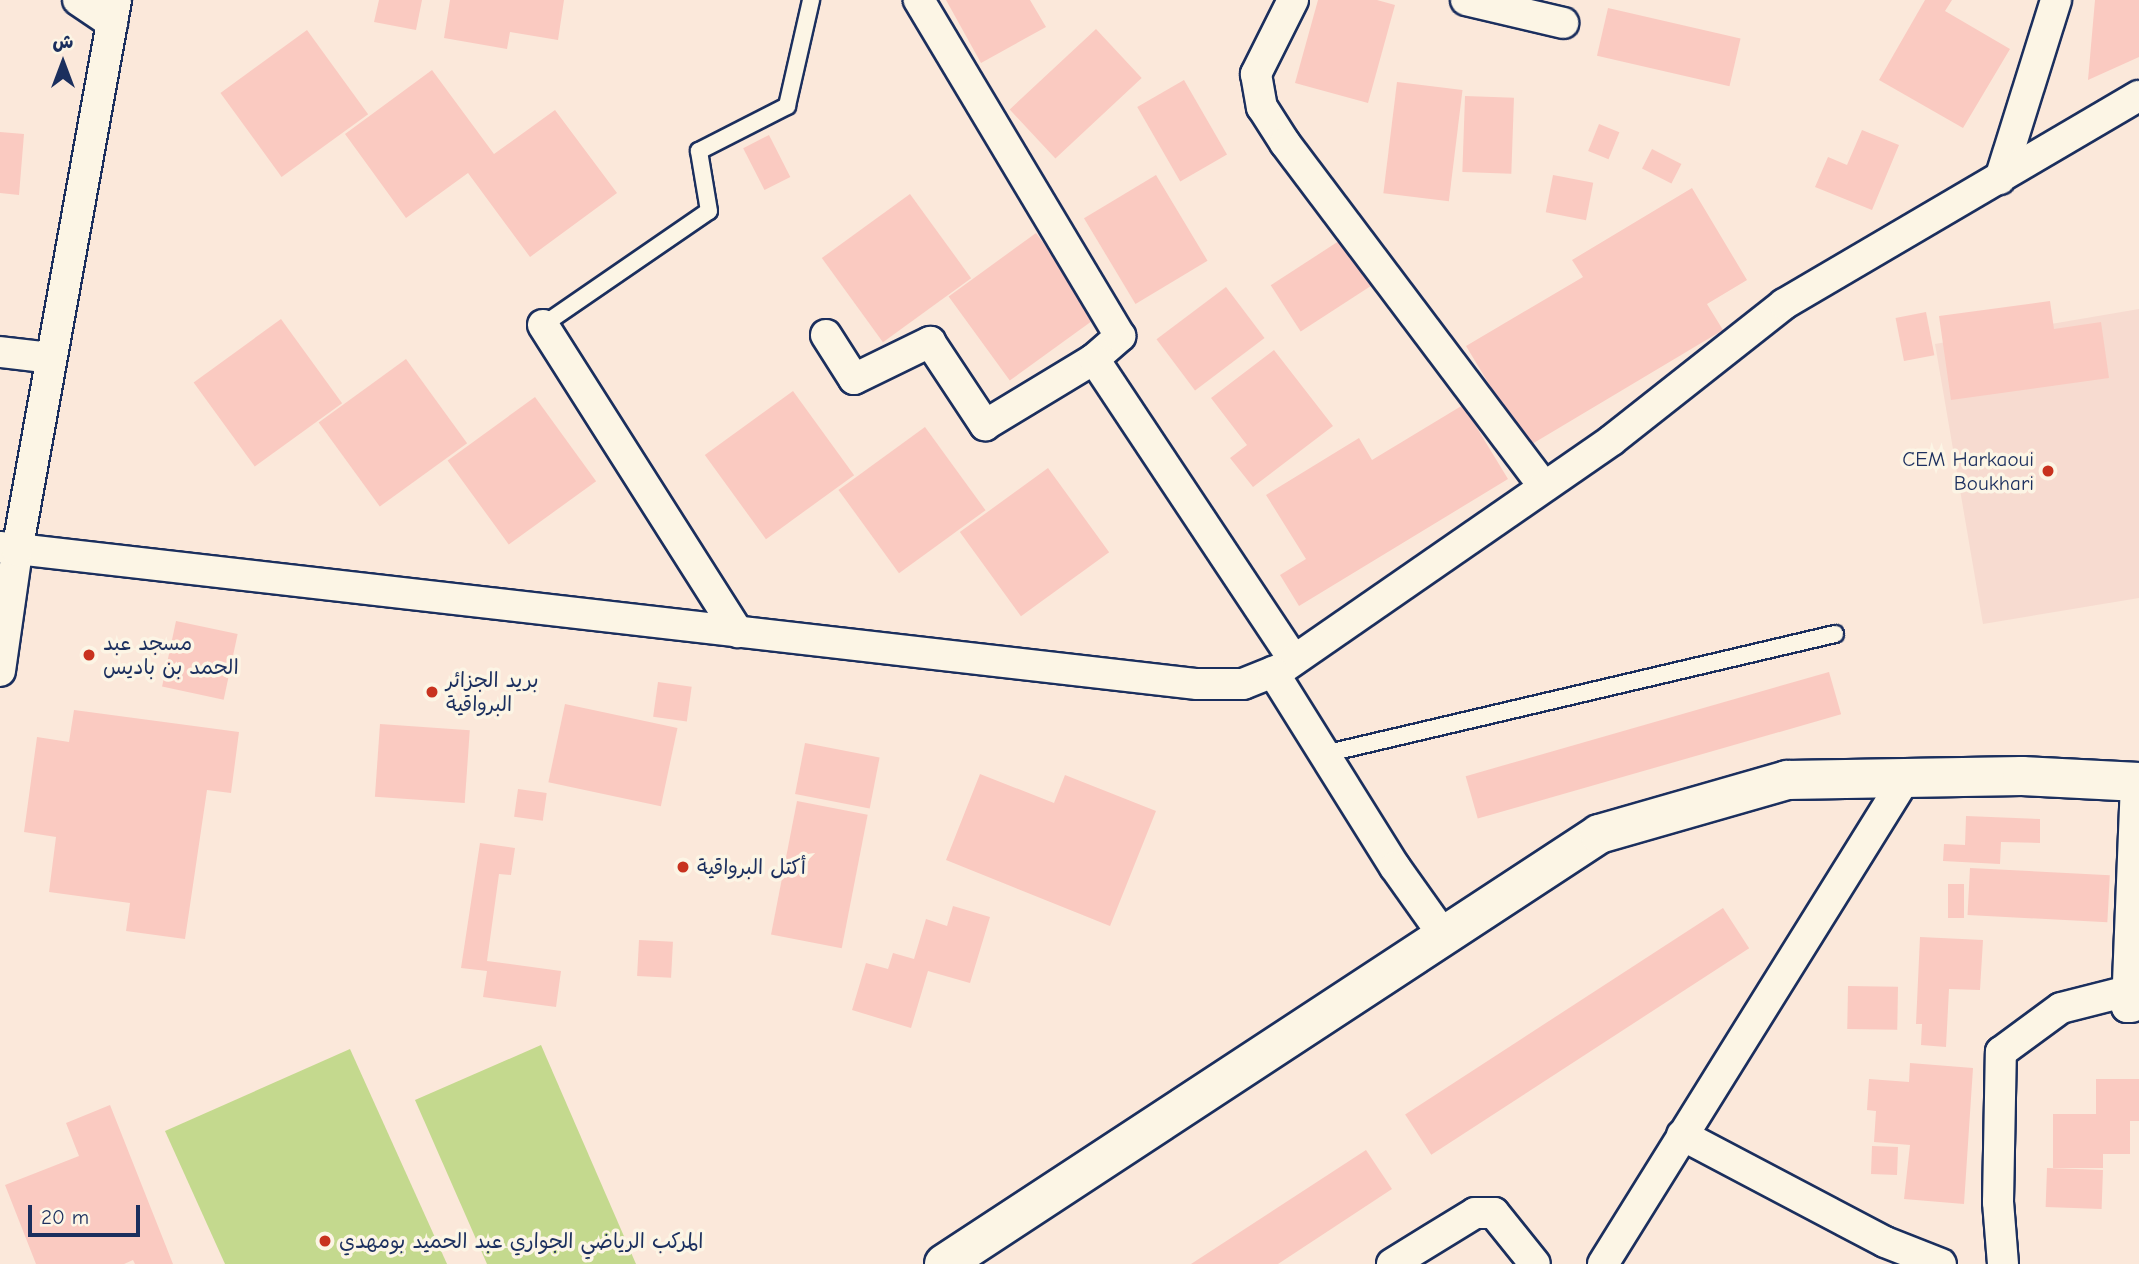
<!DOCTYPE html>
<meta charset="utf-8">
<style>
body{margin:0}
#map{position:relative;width:2139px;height:1264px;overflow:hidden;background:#fbe8da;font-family:"Comic Neue","Playpen Sans Arabic",sans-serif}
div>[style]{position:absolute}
.built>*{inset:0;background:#f7dbd0}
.green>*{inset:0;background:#c4d98e}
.building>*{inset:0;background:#facac1;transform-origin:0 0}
.roads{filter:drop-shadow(2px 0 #1b2f5e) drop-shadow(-2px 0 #1b2f5e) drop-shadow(0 2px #1b2f5e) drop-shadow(0 -2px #1b2f5e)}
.service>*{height:16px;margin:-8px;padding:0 8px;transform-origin:8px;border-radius:8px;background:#fcf5e5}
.minor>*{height:30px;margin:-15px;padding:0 15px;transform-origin:15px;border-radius:15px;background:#fcf5e5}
.secondary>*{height:38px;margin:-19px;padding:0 19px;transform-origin:19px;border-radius:19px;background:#fcf5e5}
.dots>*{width:19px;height:19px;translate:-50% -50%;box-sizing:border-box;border:4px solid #fcf5e5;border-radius:50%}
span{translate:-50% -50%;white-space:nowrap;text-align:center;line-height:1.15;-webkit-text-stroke:7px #fcf5e5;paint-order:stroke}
.poi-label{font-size:21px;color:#1b2f5e}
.right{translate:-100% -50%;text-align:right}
.left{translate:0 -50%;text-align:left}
.north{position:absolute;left:28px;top:28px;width:70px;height:70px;-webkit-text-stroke:5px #fcf5e5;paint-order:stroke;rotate:0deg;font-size:19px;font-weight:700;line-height:28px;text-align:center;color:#1b2f5e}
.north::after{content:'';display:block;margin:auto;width:24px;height:32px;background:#1b2f5e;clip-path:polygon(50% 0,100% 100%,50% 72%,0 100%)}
.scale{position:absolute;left:28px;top:1205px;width:112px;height:32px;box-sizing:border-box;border:4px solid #1b2f5e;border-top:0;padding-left:9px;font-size:21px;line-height:24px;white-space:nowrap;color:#1b2f5e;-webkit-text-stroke:5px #fcf5e5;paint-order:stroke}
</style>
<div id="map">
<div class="built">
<i style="clip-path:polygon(2139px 309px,2139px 598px,1983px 624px,1935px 344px)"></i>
</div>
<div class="green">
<i style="clip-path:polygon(541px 1045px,636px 1264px,487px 1264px,415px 1100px)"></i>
<i style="clip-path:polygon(350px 1049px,447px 1264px,225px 1264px,165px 1131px)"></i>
</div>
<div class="building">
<i style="clip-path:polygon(379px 0,422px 0,416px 30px,374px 22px)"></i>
<i style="clip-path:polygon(450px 0,564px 0,558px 40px,510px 32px,507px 49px,444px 38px)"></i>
<i style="clip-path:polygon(946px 0,1030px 0,1046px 27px,981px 63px)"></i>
<i style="clip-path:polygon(1318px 0,1377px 0,1395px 5px,1368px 103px,1295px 83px)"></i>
<i style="clip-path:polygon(1925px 0,1952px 0,1945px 11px,2010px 49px,1963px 128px,1879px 80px)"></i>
<i style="clip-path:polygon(2095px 0,2139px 0,2139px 57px,2088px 80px)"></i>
<i style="left:1608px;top:8px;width:136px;height:49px;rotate:13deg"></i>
<i style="left:1096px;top:29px;width:67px;height:118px;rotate:47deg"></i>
<i style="left:307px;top:30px;width:104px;height:107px;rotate:54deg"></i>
<i style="clip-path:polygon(432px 70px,494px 154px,555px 110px,617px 193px,530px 257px,468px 173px,406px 218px,345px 134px)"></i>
<i style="left:1184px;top:80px;width:86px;height:54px;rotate:60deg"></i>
<i style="left:1397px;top:82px;width:66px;height:112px;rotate:7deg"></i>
<i style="left:1465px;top:96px;width:49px;height:76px;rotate:2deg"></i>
<i style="left:1599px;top:124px;width:22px;height:29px;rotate:22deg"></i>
<i style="clip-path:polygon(1862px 130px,1899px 145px,1872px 210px,1815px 187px,1828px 157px,1847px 165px)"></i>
<i style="clip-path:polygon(0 132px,24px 134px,19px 195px,0 193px)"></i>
<i style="left:769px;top:135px;width:47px;height:29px;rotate:63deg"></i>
<i style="left:1652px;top:149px;width:33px;height:22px;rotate:27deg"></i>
<i style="left:1156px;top:175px;width:100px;height:84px;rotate:59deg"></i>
<i style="left:1553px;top:175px;width:41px;height:38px;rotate:11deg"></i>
<i style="clip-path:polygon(1692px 188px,1747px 280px,1707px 304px,1723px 330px,1527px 447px,1466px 346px,1583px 277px,1572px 260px)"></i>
<i style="left:910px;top:194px;width:104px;height:109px;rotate:54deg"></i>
<i style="left:1036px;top:233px;width:104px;height:108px;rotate:54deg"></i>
<i style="left:1342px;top:239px;width:55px;height:85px;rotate:57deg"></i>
<i style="left:1226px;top:287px;width:64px;height:87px;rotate:53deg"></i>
<i style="clip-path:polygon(2050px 301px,2054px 329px,2101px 322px,2109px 378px,1951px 400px,1939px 316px)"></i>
<i style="left:1926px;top:312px;width:44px;height:31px;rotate:79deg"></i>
<i style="left:281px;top:319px;width:104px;height:108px;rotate:54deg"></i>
<i style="clip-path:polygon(1274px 350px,1333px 426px,1253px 487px,1230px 458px,1247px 445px,1211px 398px)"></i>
<i style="left:406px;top:359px;width:104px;height:108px;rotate:54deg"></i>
<i style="left:793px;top:391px;width:104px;height:109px;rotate:54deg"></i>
<i style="left:535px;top:397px;width:104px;height:108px;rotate:54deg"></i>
<i style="clip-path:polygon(1463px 405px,1508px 479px,1299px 606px,1280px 575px,1306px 559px,1266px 495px,1359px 438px,1372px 460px)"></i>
<i style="left:925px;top:427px;width:103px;height:107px;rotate:54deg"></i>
<i style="left:1048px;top:468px;width:104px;height:109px;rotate:54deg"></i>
<i style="left:176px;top:621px;width:63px;height:67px;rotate:12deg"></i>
<i style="left:1829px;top:672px;width:44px;height:378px;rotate:74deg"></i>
<i style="left:658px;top:682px;width:34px;height:35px;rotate:8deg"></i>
<i style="left:565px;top:704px;width:115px;height:80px;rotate:12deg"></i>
<i style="clip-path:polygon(74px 710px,239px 732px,231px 793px,207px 790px,185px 939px,126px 931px,130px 903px,49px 892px,56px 837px,24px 832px,37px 737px,69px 742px)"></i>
<i style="left:380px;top:724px;width:90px;height:73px;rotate:4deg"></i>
<i style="left:805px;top:743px;width:76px;height:52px;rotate:11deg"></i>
<i style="clip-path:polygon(980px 774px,1054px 803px,1065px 775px,1156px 811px,1110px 926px,946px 860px)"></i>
<i style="left:518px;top:789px;width:29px;height:28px;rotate:8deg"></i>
<i style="left:797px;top:801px;width:72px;height:136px;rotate:11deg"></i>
<i style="clip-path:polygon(1966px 816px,2040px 819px,2040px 843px,2001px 842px,2000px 864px,1943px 861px,1944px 844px,1965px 845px)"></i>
<i style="clip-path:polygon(480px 843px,515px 848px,511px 875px,499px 874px,487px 961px,561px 971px,556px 1007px,483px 997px,487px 971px,461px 968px)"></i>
<i style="left:1970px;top:868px;width:140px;height:47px;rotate:3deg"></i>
<i style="left:1964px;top:884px;width:34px;height:16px;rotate:90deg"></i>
<i style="clip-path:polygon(953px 906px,990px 917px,970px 983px,928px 971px,911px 1028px,852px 1010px,866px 963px,888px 969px,893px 953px,914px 959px,926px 919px,947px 926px)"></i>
<i style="left:1723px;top:908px;width:48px;height:379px;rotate:57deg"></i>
<i style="clip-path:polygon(1920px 937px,1983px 940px,1980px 990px,1949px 989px,1946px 1047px,1921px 1045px,1922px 1024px,1916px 1024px)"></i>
<i style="left:639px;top:940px;width:34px;height:36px;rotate:3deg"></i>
<i style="left:1848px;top:986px;width:50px;height:43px;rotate:1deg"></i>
<i style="clip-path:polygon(1910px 1063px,1973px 1068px,1964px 1204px,1904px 1199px,1910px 1145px,1874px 1142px,1876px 1111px,1867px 1110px,1869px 1079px,1909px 1082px)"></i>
<i style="clip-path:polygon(2096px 1079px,2139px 1079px,2139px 1121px,2130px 1121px,2130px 1154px,2103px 1154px,2103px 1168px,2053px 1168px,2053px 1114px,2096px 1114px)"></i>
<i style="clip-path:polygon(110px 1105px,173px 1264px,135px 1264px,133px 1260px,124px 1264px,36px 1264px,5px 1185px,79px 1156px,66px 1123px)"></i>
<i style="left:1872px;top:1146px;width:26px;height:28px;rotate:2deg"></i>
<i style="clip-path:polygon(1366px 1150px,1392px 1189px,1278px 1264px,1191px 1264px)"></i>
<i style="left:2047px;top:1168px;width:56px;height:39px;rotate:2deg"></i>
</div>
<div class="roads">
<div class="service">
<i style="left:543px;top:325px;width:201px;rotate:-34.5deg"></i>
<i style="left:709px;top:211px;width:61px;rotate:-99.5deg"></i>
<i style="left:699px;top:151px;width:99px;rotate:-27.1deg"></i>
<i style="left:787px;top:106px;width:109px;rotate:-77.2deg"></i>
<i style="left:1324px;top:754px;width:525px;rotate:-13.22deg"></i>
</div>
<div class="minor">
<i style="left:78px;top:0;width:41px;rotate:34.1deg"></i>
<i style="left:1293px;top:0;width:83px;rotate:116.6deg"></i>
<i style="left:1256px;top:74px;width:34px;rotate:80deg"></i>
<i style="left:1262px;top:107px;width:43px;rotate:57.4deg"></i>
<i style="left:1285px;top:143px;width:428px;rotate:53deg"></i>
<i style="left:1466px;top:0;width:100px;rotate:13.3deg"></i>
<i style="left:2000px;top:179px;width:188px;rotate:-72.6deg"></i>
<i style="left:543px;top:325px;width:364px;rotate:57.6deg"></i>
<i style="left:826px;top:335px;width:52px;rotate:57.5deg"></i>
<i style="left:854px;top:379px;width:85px;rotate:-26deg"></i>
<i style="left:930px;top:342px;width:100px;rotate:56.5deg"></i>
<i style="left:985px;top:425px;width:127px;rotate:-31.2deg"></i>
<i style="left:1094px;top:359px;width:35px;rotate:-41deg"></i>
<i style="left:1120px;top:336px;width:392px;rotate:-120.9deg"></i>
<i style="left:0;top:352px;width:51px;rotate:6.7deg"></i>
<i style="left:1094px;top:359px;width:361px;rotate:56.4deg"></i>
<i style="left:0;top:547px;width:1205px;rotate:6.53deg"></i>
<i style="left:1197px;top:684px;width:46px"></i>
<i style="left:1243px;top:684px;width:43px;rotate:-21.8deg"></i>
<i style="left:1283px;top:668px;width:400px;rotate:-34.7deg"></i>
<i style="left:1612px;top:440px;width:219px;rotate:-38.3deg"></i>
<i style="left:1784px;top:304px;width:411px;rotate:-30.4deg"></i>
<i style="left:0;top:671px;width:121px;rotate:-81.9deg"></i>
<i style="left:17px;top:551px;width:560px;rotate:-79.81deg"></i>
<i style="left:1273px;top:672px;width:230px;rotate:58deg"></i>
<i style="left:1395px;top:867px;width:85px;rotate:54.6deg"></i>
<i style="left:2132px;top:1007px;width:5px;rotate:180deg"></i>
<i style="left:2127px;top:1007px;width:225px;rotate:-87.7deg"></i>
<i style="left:1682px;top:1135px;width:229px;rotate:27.8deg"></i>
<i style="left:1885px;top:1242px;width:60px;rotate:21.4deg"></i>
<i style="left:1392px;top:1264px;width:97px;rotate:-31.6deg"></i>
<i style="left:1475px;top:1213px;width:19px"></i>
<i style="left:1494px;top:1213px;width:65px;rotate:51.2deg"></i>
<i style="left:1603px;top:1264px;width:574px;rotate:-58.11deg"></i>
<i style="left:2003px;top:1264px;width:62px;rotate:-94.6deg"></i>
<i style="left:1998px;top:1202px;width:150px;rotate:-88.9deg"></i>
<i style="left:2001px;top:1052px;width:74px;rotate:-36.3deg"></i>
<i style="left:2061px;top:1008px;width:69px;rotate:-14.2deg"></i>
</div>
<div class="secondary">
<i style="left:944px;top:1264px;width:784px;rotate:-33.28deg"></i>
<i style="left:1599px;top:834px;width:196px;rotate:-16deg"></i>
<i style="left:1787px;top:780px;width:235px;rotate:-1deg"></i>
<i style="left:2022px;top:776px;width:117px;rotate:2.9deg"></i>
</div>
</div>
<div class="dots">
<i style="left:2048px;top:471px;background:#c8321e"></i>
<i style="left:89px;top:655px;background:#c8321e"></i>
<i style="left:432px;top:692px;background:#c8321e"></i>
<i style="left:683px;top:867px;background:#c8321e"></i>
<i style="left:325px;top:1241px;background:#c8321e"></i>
</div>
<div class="poi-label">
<span class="right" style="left:2034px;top:471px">CEM Harkaoui<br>Boukhari</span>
<span class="left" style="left:103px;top:655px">مسجد عبد<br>الحمد بن باديس</span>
<span class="left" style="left:446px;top:692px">بريد الجزائر<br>البرواقية</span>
<span class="left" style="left:697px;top:867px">أكتل البرواقية</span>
<span class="left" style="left:339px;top:1241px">المركب الرياضي الجواري عبد الحميد بومهدي</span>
</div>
<div class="north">ش</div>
<div class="scale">20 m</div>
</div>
